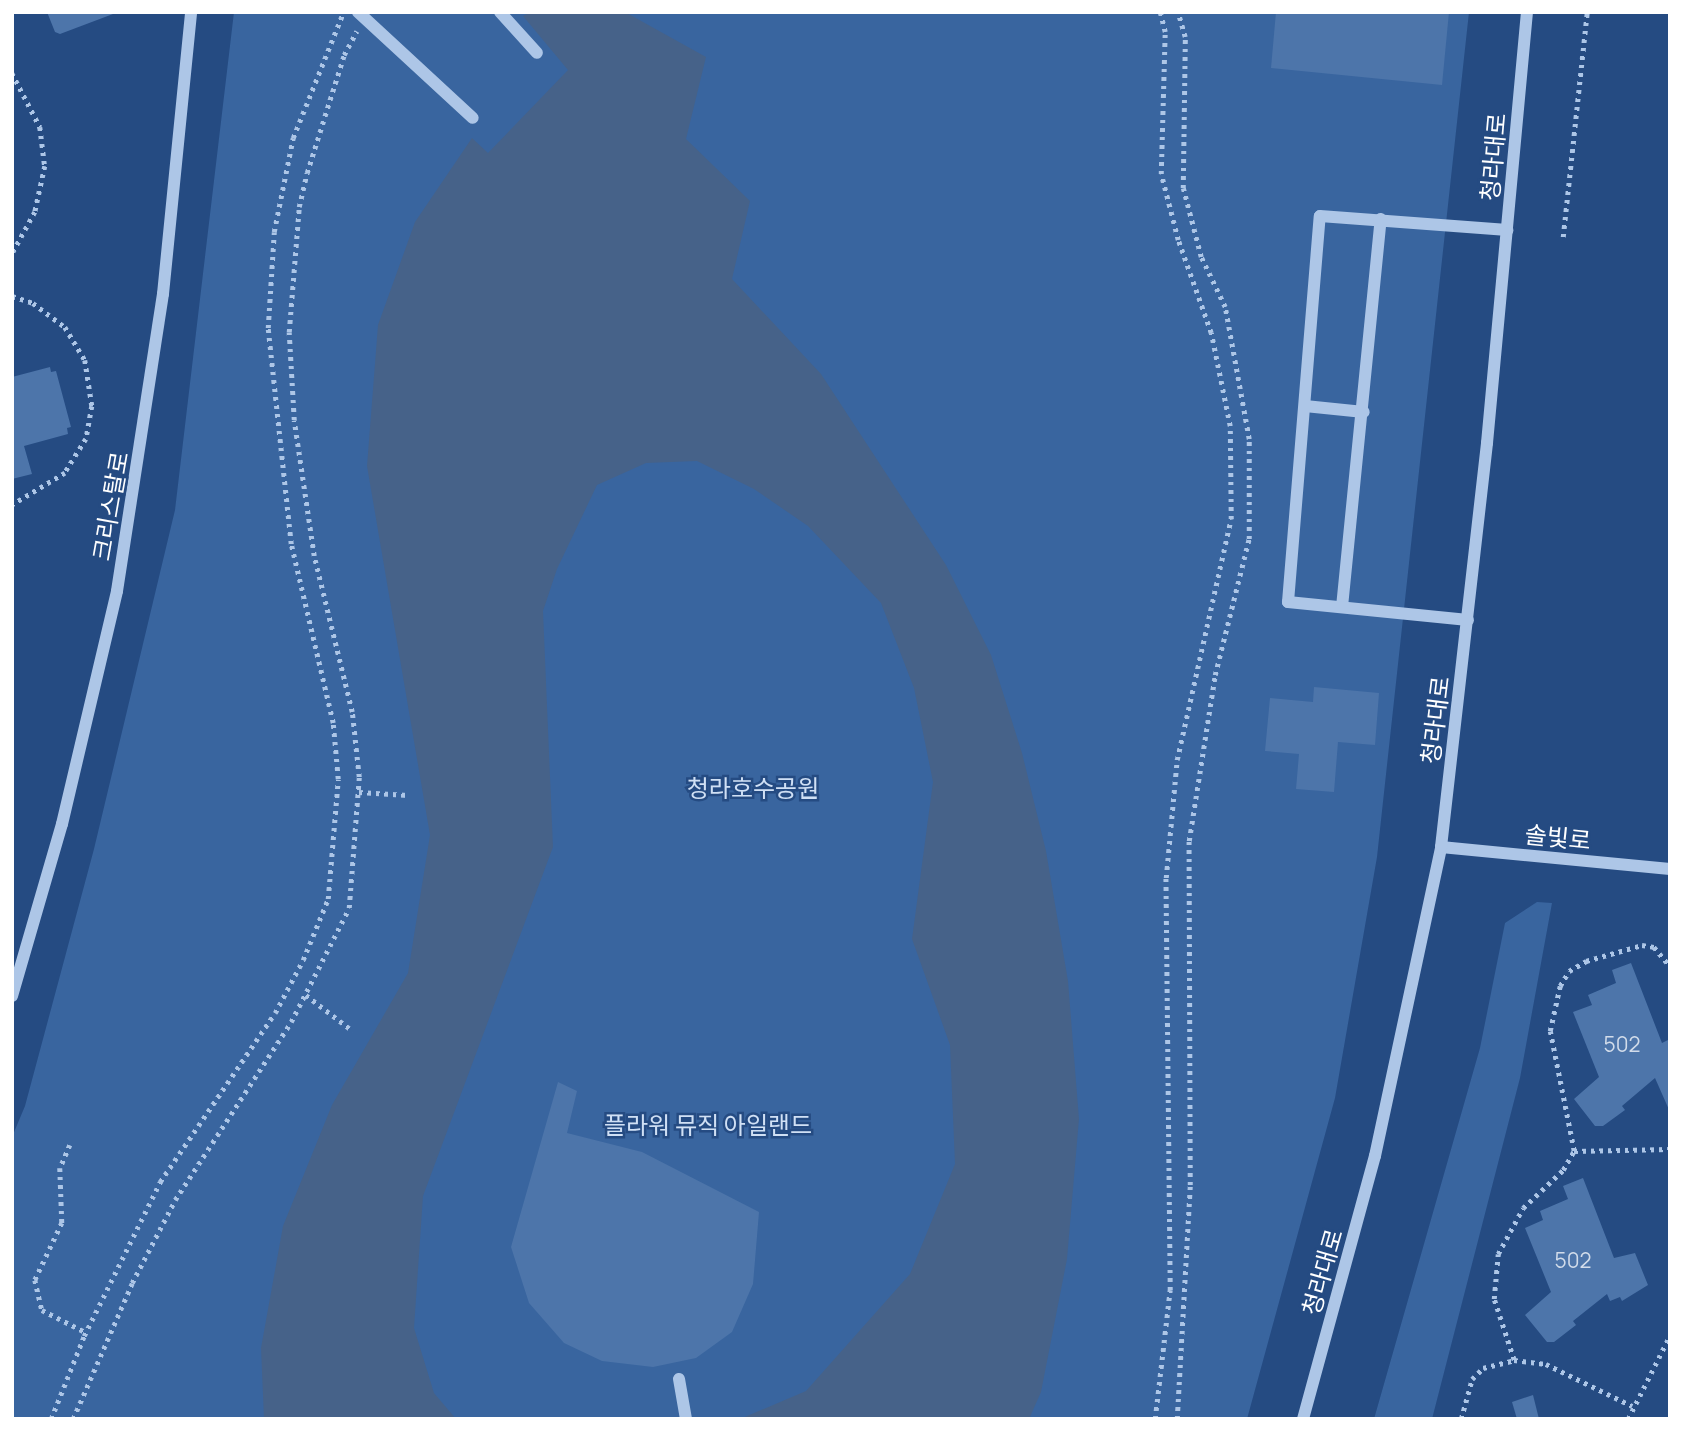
<!DOCTYPE html>
<meta charset="utf-8">
<style>
body{margin:0}
#map{position:relative;width:1682px;height:1431px;overflow:hidden;background:#254b82;font-family:Manrope,"Noto Sans KR",sans-serif}
div>[style]{position:absolute}
.green>*{inset:0;background:#39659f}
.water>*{inset:0;background:#466289}
.building>*{inset:0;background:#4d75aa}
.path>*{height:4.5px;margin-top:-2.25px;transform-origin:0;background:repeating-linear-gradient(90deg,#adc6e7 0 3.5px,transparent 0 8.5px)}
.minor>*{height:12px;margin:-6px;padding:0 6px;transform-origin:6px;border-radius:6px;background:#adc6e7}
span{translate:-50% -50%;white-space:nowrap;text-align:center;line-height:1.15;-webkit-text-stroke:5px #254b82;paint-order:stroke}
.number-label{font-size:21px;color:#d2dcea}
.number-label span{-webkit-text-stroke-width:0}
.street-label{font-size:24px;color:#fff}
.park-label{font-size:24px;color:#d0e0f5}
.frame{position:absolute;inset:0;border:14px solid #fff;pointer-events:none}
</style>
<div id="map">
<div class="green">
<i style="clip-path:polygon(234px 12px,1469px 12px,1377px 857px,1335px 1098px,1247px 1419px,12px 1419px,12px 1137px,25px 1106px,94px 849px,175px 510px)"></i>
<i style="clip-path:polygon(1537px 902px,1552px 903px,1520px 1078px,1432px 1419px,1374px 1419px,1480px 1048px,1505px 923px)"></i>
</div>
<div class="water">
<i style="clip-path:polygon(531px 12px,625px 12px,706px 57px,686px 139px,750px 201px,732px 279px,821px 374px,946px 565px,991px 655px,1022px 753px,1046px 851px,1068px 981px,1079px 1119px,1067px 1259px,1041px 1392px,1029px 1419px,740px 1419px,806px 1391px,910px 1274px,955px 1164px,950px 1045px,912px 939px,933px 782px,914px 688px,881px 603px,808px 526px,754px 489px,697px 461px,646px 463px,597px 485px,557px 569px,543px 611px,553px 847px,423px 1196px,414px 1328px,434px 1393px,456px 1419px,264px 1419px,261px 1348px,283px 1226px,332px 1105px,408px 973px,430px 835px,367px 466px,378px 325px,415px 222px,472px 138px,488px 153px,568px 70px,523px 16px)"></i>
</div>
<div class="building">
<i style="clip-path:polygon(47px 12px,113px 12px,113px 14px,60px 34px,55px 32px)"></i>
<i style="clip-path:polygon(1276px 12px,1449px 12px,1442px 85px,1271px 68px)"></i>
<i style="clip-path:polygon(50px 367px,51px 372px,56px 371px,71px 427px,67px 428px,68px 434px,24px 446px,32px 474px,12px 479px,12px 377px)"></i>
<i style="clip-path:polygon(1314px 687px,1379px 693px,1375px 745px,1338px 742px,1334px 792px,1296px 789px,1299px 754px,1265px 751px,1270px 698px,1313px 702px)"></i>
<i style="clip-path:polygon(1631px 963px,1662px 1043px,1670px 1039px,1670px 1112px,1655px 1078px,1622px 1106px,1625px 1110px,1603px 1126px,1595px 1126px,1574px 1099px,1599px 1077px,1573px 1012px,1592px 1005px,1588px 995px,1616px 983px,1612px 970px)"></i>
<i style="clip-path:polygon(558px 1082px,577px 1091px,567px 1133px,642px 1152px,759px 1212px,753px 1284px,732px 1332px,696px 1358px,653px 1367px,602px 1361px,564px 1343px,529px 1303px,511px 1247px)"></i>
<i style="clip-path:polygon(1583px 1178px,1614px 1258px,1635px 1253px,1648px 1285px,1622px 1301px,1620px 1297px,1610px 1301px,1607px 1294px,1573px 1321px,1576px 1325px,1554px 1342px,1547px 1342px,1525px 1315px,1551px 1292px,1525px 1228px,1543px 1220px,1540px 1211px,1568px 1199px,1563px 1186px)"></i>
<i style="clip-path:polygon(1533px 1395px,1539px 1419px,1517px 1419px,1512px 1402px)"></i>
</div>
<div class="path">
<i style="left:12px;top:73px;width:61px;rotate:62.6deg"></i>
<i style="left:40px;top:127px;width:39px;rotate:83deg"></i>
<i style="left:45px;top:166px;width:47px;rotate:102.3deg"></i>
<i style="left:35px;top:212px;width:48px;rotate:118.7deg"></i>
<i style="left:1563px;top:237px;width:226px;rotate:-83.9deg"></i>
<i style="left:12px;top:296px;width:22px;rotate:18deg"></i>
<i style="left:33px;top:303px;width:40px;rotate:37deg"></i>
<i style="left:65px;top:327px;width:39px;rotate:59deg"></i>
<i style="left:85px;top:360px;width:47px;rotate:81.3deg"></i>
<i style="left:92px;top:406px;width:34px;rotate:100deg"></i>
<i style="left:86px;top:439px;width:40px;rotate:122deg"></i>
<i style="left:65px;top:473px;width:62px;rotate:148.9deg"></i>
<i style="left:359px;top:792px;width:49px;rotate:3.5deg"></i>
<i style="left:306px;top:995px;width:59px;rotate:37.5deg"></i>
<i style="left:70px;top:1145px;width:25px;rotate:113deg"></i>
<i style="left:60px;top:1168px;width:55px;rotate:87.9deg"></i>
<i style="left:62px;top:1223px;width:63px;rotate:115.3deg"></i>
<i style="left:35px;top:1280px;width:31px;rotate:77deg"></i>
<i style="left:42px;top:1310px;width:48px;rotate:27.1deg"></i>
<i style="left:1574px;top:1151px;width:96px;rotate:-1.2deg"></i>
<i style="left:1514px;top:1360px;width:32px;rotate:7deg"></i>
<i style="left:1546px;top:1364px;width:96px;rotate:26deg"></i>
<i style="left:51px;top:1419px;width:89px;rotate:-68.3deg"></i>
<i style="left:84px;top:1336px;width:172px;rotate:-63.7deg"></i>
<i style="left:160px;top:1182px;width:204px;rotate:-55.8deg"></i>
<i style="left:275px;top:1013px;width:60px;rotate:-62.2deg"></i>
<i style="left:303px;top:960px;width:66px;rotate:-67.7deg"></i>
<i style="left:328px;top:899px;width:120px;rotate:-85.2deg"></i>
<i style="left:338px;top:779px;width:56px;rotate:-95.1deg"></i>
<i style="left:333px;top:723px;width:184px;rotate:-103.2deg"></i>
<i style="left:291px;top:544px;width:217px;rotate:-96.1deg"></i>
<i style="left:268px;top:328px;width:96px;rotate:-86.4deg"></i>
<i style="left:274px;top:232px;width:96px;rotate:-78.6deg"></i>
<i style="left:293px;top:138px;width:135px;rotate:-68.2deg"></i>
<i style="left:73px;top:1419px;width:148px;rotate:-66.5deg"></i>
<i style="left:132px;top:1283px;width:93px;rotate:-62.6deg"></i>
<i style="left:175px;top:1200px;width:212px;rotate:-56.9deg"></i>
<i style="left:291px;top:1022px;width:128px;rotate:-63deg"></i>
<i style="left:349px;top:908px;width:131px;rotate:-85.6deg"></i>
<i style="left:359px;top:777px;width:65px;rotate:-96.1deg"></i>
<i style="left:352px;top:712px;width:161px;rotate:-103.7deg"></i>
<i style="left:314px;top:556px;width:137px;rotate:-98.4deg"></i>
<i style="left:294px;top:420px;width:88px;rotate:-93.3deg"></i>
<i style="left:289px;top:332px;width:125px;rotate:-85.4deg"></i>
<i style="left:299px;top:207px;width:35px;rotate:-77deg"></i>
<i style="left:307px;top:173px;width:124px;rotate:-72.6deg"></i>
<i style="left:344px;top:55px;width:27px;rotate:-62deg"></i>
<i style="left:1155px;top:1419px;width:130px;rotate:-83.4deg"></i>
<i style="left:1170px;top:1290px;width:412px;rotate:-90.6deg"></i>
<i style="left:1166px;top:878px;width:119px;rotate:-84.7deg"></i>
<i style="left:1177px;top:760px;width:247px;rotate:-77.4deg"></i>
<i style="left:1231px;top:519px;width:93px;rotate:-90.6deg"></i>
<i style="left:1230px;top:426px;width:95px;rotate:-101.5deg"></i>
<i style="left:1211px;top:333px;width:99px;rotate:-109.5deg"></i>
<i style="left:1178px;top:240px;width:68px;rotate:-104.4deg"></i>
<i style="left:1161px;top:174px;width:142px;rotate:-88.4deg"></i>
<i style="left:1165px;top:32px;width:21px;rotate:-104deg"></i>
<i style="left:1177px;top:1419px;width:234px;rotate:-86.8deg"></i>
<i style="left:1190px;top:1185px;width:344px;rotate:-90.2deg"></i>
<i style="left:1189px;top:841px;width:168px;rotate:-81.1deg"></i>
<i style="left:1215px;top:675px;width:140px;rotate:-76deg"></i>
<i style="left:1249px;top:539px;width:100px;rotate:-90deg"></i>
<i style="left:1249px;top:439px;width:134px;rotate:-100.3deg"></i>
<i style="left:1225px;top:307px;width:55px;rotate:-115.6deg"></i>
<i style="left:1201px;top:257px;width:71px;rotate:-104.6deg"></i>
<i style="left:1183px;top:188px;width:151px;rotate:-89.2deg"></i>
<i style="left:1185px;top:37px;width:26px;rotate:-106deg"></i>
<i style="left:1461px;top:1419px;width:41px;rotate:-74.6deg"></i>
<i style="left:1472px;top:1379px;width:16px;rotate:-45deg"></i>
<i style="left:1483px;top:1368px;width:32px;rotate:-14deg"></i>
<i style="left:1514px;top:1360px;width:64px;rotate:-108.2deg"></i>
<i style="left:1494px;top:1299px;width:45px;rotate:-84.9deg"></i>
<i style="left:1498px;top:1254px;width:52px;rotate:-61.5deg"></i>
<i style="left:1523px;top:1208px;width:55px;rotate:-43.5deg"></i>
<i style="left:1563px;top:1170px;width:22px;rotate:-60deg"></i>
<i style="left:1574px;top:1151px;width:122px;rotate:-101.3deg"></i>
<i style="left:1550px;top:1031px;width:46px;rotate:-77.5deg"></i>
<i style="left:1560px;top:986px;width:17px;rotate:-59deg"></i>
<i style="left:1569px;top:971px;width:20px;rotate:-30deg"></i>
<i style="left:1586px;top:961px;width:58px;rotate:-15.9deg"></i>
<i style="left:1642px;top:945px;width:12px;rotate:9deg"></i>
<i style="left:1654px;top:947px;width:25px;rotate:50deg"></i>
<i style="left:1628px;top:1419px;width:94px;rotate:-63.4deg"></i>
</div>
<div class="minor">
<i style="left:358px;top:12px;width:156px;rotate:42.7deg"></i>
<i style="left:500px;top:12px;width:55px;rotate:47.9deg"></i>
<i style="left:1305px;top:406px;width:59px;rotate:5.8deg"></i>
<i style="left:1342px;top:607px;width:390px;rotate:-84.3deg"></i>
<i style="left:1468px;top:620px;width:181px;rotate:-174.3deg"></i>
<i style="left:1288px;top:602px;width:387px;rotate:-85.3deg"></i>
<i style="left:1320px;top:216px;width:188px;rotate:4.3deg"></i>
<i style="left:1441px;top:847px;width:230px;rotate:5.5deg"></i>
<i style="left:12px;top:996px;width:179px;rotate:-73.8deg"></i>
<i style="left:62px;top:824px;width:239px;rotate:-76.7deg"></i>
<i style="left:117px;top:591px;width:301px;rotate:-81.2deg"></i>
<i style="left:163px;top:294px;width:283px;rotate:-84.3deg"></i>
<i style="left:679px;top:1379px;width:41px;rotate:80.1deg"></i>
<i style="left:1303px;top:1419px;width:273px;rotate:-74.7deg"></i>
<i style="left:1375px;top:1156px;width:316px;rotate:-77.9deg"></i>
<i style="left:1441px;top:847px;width:407px;rotate:-83.5deg"></i>
<i style="left:1487px;top:443px;width:433px;rotate:-84.7deg"></i>
</div>
<div class="number-label">
<span style="left:1622px;top:1044px">502</span>
<span style="left:1573px;top:1260px">502</span>
</div>
<div class="street-label">
<span style="left:1493px;top:157px;rotate:-85deg">청라대로</span>
<span style="left:110px;top:506px;rotate:-80deg">크리스탈로</span>
<span style="left:1435px;top:720px;rotate:-83deg">청라대로</span>
<span style="left:1558px;top:837px;rotate:6deg">솔빛로</span>
<span style="left:1322px;top:1272px;rotate:-74deg">청라대로</span>
</div>
<div class="park-label">
<span style="left:753px;top:788px">청라호수공원</span>
<span style="left:708px;top:1125px">플라워 뮤직 아일랜드</span>
</div>
<div class="frame"></div>
</div>
